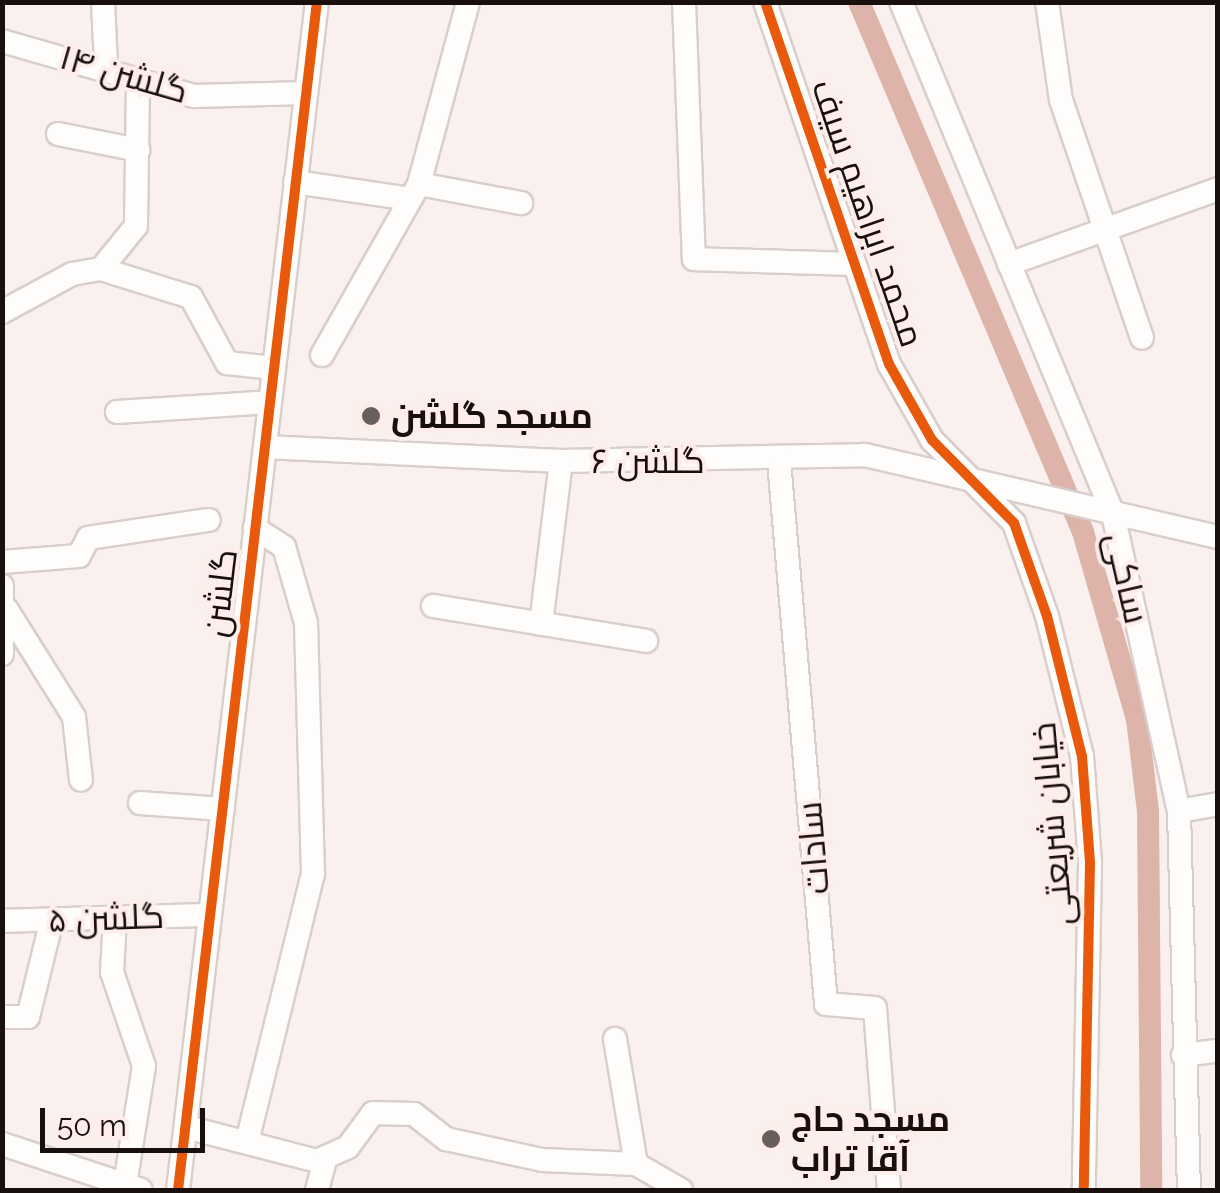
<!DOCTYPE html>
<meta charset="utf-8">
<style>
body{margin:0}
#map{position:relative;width:1220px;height:1193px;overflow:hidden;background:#faf0ee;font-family:Raleway,Cairo,sans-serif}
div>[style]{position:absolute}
.canal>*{height:22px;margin:-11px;padding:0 11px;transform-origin:11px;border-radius:11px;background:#ddb3aa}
.roads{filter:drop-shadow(2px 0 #d8cecc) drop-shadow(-2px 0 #d8cecc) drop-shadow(0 2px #d8cecc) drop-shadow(0 -2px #d8cecc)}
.minor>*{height:22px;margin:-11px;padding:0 11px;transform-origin:11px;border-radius:11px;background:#fefdfc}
.cycleway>*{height:10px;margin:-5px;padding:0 5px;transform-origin:5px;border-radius:5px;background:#e8590c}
.dots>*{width:28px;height:28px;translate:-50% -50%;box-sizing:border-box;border:5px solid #feedea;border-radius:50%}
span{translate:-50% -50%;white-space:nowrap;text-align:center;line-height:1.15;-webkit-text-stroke:8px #feedea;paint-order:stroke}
.street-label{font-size:35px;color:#19100e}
.poi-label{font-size:35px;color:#19100e;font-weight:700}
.left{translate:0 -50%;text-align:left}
.frame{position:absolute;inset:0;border:5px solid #19100e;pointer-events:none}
.scale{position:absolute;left:40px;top:1108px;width:165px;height:45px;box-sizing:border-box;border:5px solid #19100e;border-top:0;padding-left:12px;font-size:30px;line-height:35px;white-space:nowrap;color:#19100e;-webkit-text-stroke:8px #feedea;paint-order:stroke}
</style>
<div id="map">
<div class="canal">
<i style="left:859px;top:2px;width:575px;rotate:67.09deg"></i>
<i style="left:1083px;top:532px;width:195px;rotate:73.9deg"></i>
<i style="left:1137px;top:719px;width:93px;rotate:83.2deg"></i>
<i style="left:1148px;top:811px;width:379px;rotate:89.5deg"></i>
</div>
<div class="roads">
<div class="minor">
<i style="left:103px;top:2px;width:63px;rotate:87.3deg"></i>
<i style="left:684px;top:2px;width:257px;rotate:87.8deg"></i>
<i style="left:694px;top:259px;width:156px;rotate:1.8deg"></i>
<i style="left:765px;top:2px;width:383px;rotate:71.1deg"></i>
<i style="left:889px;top:364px;width:87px;rotate:60.5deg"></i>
<i style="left:932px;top:440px;width:117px;rotate:45.3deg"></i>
<i style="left:1014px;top:523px;width:99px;rotate:70.5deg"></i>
<i style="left:1047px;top:616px;width:144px;rotate:76deg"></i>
<i style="left:1082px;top:756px;width:107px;rotate:85.7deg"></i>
<i style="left:1090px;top:863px;width:327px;rotate:91.1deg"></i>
<i style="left:901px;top:2px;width:554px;rotate:67.51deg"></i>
<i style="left:1113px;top:514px;width:304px;rotate:77.5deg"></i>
<i style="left:1179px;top:811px;width:379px;rotate:88.5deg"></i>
<i style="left:1047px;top:2px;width:99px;rotate:81.9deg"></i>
<i style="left:1061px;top:100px;width:251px;rotate:71.2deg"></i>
<i style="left:2px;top:41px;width:200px;rotate:16deg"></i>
<i style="left:194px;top:96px;width:112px;rotate:-1.5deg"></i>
<i style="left:58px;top:134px;width:82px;rotate:11.3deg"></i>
<i style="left:295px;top:182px;width:116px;rotate:8.4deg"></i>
<i style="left:419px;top:184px;width:104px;rotate:10.6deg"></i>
<i style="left:1009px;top:264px;width:222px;rotate:-19.7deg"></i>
<i style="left:101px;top:269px;width:55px;rotate:-50.9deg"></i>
<i style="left:136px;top:226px;width:146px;rotate:-89.2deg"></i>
<i style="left:2px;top:312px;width:80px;rotate:-28.5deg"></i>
<i style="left:72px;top:274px;width:29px;rotate:-10deg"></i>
<i style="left:101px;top:269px;width:94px;rotate:17.3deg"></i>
<i style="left:191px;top:297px;width:75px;rotate:61.4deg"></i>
<i style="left:227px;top:363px;width:47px;rotate:6.1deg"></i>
<i style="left:322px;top:355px;width:197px;rotate:-60.4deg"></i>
<i style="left:419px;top:184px;width:188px;rotate:-74.9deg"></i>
<i style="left:117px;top:412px;width:153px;rotate:-3.7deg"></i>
<i style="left:265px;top:447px;width:296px;rotate:2.7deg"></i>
<i style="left:561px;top:461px;width:304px;rotate:-1.1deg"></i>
<i style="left:865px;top:455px;width:362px;rotate:13.1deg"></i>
<i style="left:779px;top:461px;width:545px;rotate:85.05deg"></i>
<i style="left:826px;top:1004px;width:49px;rotate:4.7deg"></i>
<i style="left:875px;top:1008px;width:183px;rotate:85.6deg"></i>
<i style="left:2px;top:562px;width:77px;rotate:-4.5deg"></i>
<i style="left:79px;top:556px;width:20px;rotate:-63deg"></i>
<i style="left:88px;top:538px;width:122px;rotate:-8.5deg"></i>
<i style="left:2px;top:586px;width:68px;rotate:90deg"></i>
<i style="left:433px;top:606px;width:216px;rotate:9.3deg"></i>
<i style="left:7px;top:610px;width:126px;rotate:57.9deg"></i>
<i style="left:74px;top:717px;width:63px;rotate:83.7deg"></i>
<i style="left:541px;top:624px;width:164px;rotate:-83deg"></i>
<i style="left:140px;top:803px;width:83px;rotate:4.1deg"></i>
<i style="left:1179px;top:811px;width:40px;rotate:-10deg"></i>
<i style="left:115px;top:918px;width:54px;rotate:93.2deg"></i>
<i style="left:112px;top:972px;width:99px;rotate:71.2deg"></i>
<i style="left:144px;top:1066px;width:121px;rotate:99.1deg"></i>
<i style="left:2px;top:921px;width:208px;rotate:-1.7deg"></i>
<i style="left:2px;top:1017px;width:26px"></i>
<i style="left:28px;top:1017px;width:101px;rotate:-76.2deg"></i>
<i style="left:615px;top:1039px;width:127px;rotate:80.5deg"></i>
<i style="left:1183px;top:1055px;width:35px;rotate:-7deg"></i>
<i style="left:186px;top:1127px;width:135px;rotate:14.5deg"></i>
<i style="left:317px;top:1161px;width:34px;rotate:-24deg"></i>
<i style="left:348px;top:1147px;width:42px;rotate:-53.7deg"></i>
<i style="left:373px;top:1113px;width:41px;rotate:1.4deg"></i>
<i style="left:414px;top:1114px;width:41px;rotate:38deg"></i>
<i style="left:446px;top:1139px;width:98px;rotate:12.3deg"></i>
<i style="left:542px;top:1160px;width:94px;rotate:2.4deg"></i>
<i style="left:636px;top:1164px;width:52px;rotate:30deg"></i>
<i style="left:248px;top:1138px;width:272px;rotate:-76.2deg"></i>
<i style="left:313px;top:874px;width:251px;rotate:-91.6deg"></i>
<i style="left:306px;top:623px;width:79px;rotate:-106.1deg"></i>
<i style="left:284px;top:547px;width:35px;rotate:-147deg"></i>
<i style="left:2px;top:1144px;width:146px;rotate:18.3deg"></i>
<i style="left:178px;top:1190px;width:1196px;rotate:-83.33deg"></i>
<i style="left:317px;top:1190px;width:34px;rotate:-75deg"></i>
</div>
</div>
<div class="cycleway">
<i style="left:765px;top:2px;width:383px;rotate:71.1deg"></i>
<i style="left:889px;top:364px;width:87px;rotate:60.5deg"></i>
<i style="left:932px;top:440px;width:117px;rotate:45.3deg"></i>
<i style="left:1014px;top:523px;width:99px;rotate:70.5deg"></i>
<i style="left:1047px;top:616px;width:144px;rotate:76deg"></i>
<i style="left:1082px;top:756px;width:107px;rotate:85.7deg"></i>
<i style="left:1090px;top:863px;width:327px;rotate:91.1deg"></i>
<i style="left:178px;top:1190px;width:1196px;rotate:-83.33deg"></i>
</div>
<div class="dots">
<i style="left:371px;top:416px;background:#685e5c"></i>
<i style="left:771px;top:1139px;background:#685e5c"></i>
</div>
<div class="street-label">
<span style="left:124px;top:74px;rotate:16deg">گلشن ۱۴</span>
<span style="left:868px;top:213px;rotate:71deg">محمد ابراهیم سیف</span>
<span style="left:648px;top:461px">گلشن ۶</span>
<span style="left:1127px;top:578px;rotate:77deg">ساکی</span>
<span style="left:220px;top:593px;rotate:-83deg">گلشن</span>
<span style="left:1052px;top:824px;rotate:-95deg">خیابان شریعتی</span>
<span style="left:813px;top:848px;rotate:-95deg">سادات</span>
<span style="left:106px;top:918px;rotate:-2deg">گلشن ۵</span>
</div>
<div class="poi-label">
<span class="left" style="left:391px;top:416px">مسجد گلشن</span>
<span class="left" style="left:791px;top:1139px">مسجد حاج<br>آقا تراب</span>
</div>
<div class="frame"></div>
<div class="scale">50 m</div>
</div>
